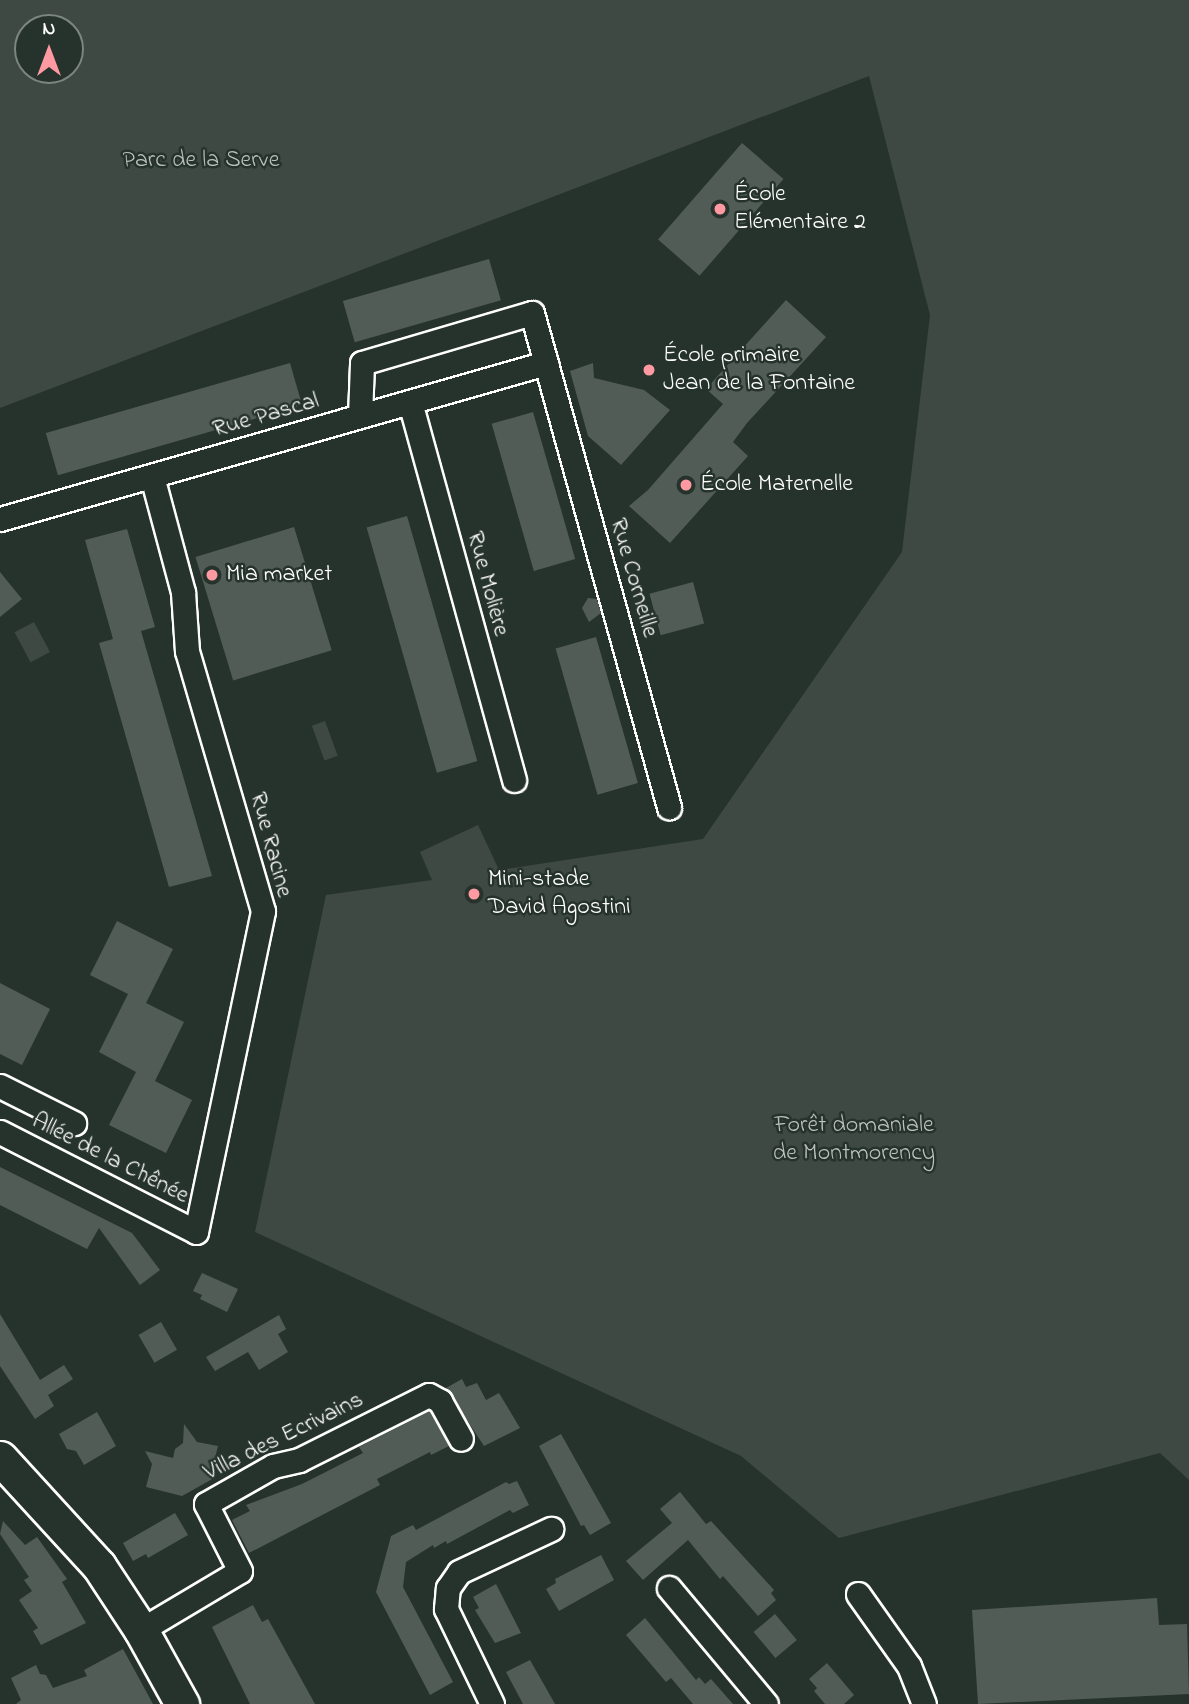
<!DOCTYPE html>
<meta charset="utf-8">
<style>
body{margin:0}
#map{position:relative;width:1189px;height:1704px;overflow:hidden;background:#26332d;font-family:"Indie Flower",sans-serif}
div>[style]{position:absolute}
.green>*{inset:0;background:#3e4944;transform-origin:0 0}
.building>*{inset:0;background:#515c57;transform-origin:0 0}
.roads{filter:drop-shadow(2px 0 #fff) drop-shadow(-2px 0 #fff) drop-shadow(0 2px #fff) drop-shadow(0 -2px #fff)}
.minor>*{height:23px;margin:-11.5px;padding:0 11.5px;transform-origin:11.5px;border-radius:11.5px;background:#26332d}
.secondary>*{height:33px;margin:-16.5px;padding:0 16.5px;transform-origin:16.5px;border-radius:16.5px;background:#26332d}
.dots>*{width:19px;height:19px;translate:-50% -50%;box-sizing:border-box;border:4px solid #26332d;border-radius:50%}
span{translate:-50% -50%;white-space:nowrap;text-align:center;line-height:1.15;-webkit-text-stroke:5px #26332d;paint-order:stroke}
.park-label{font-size:24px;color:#bbbfbe}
.poi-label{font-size:24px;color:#fff}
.left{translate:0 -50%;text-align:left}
.street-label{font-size:24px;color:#fff}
.north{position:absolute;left:14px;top:14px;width:70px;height:70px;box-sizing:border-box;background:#26332d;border:2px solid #7d8581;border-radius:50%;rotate:0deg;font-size:19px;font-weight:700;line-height:28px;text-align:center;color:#fff}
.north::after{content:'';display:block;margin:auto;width:24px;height:32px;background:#ff9aa2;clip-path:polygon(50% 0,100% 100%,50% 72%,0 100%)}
</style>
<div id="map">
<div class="green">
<i style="clip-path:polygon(evenodd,0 0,1189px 0,1189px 1480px,1160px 1453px,839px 1538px,741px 1456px,255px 1232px,326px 895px,432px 880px,420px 852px,478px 825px,499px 870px,703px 839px,902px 552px,930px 315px,869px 76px,0 408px,0 0,28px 28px,70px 28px,70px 70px,28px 70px,28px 28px)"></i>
<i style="left:34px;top:622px;width:34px;height:22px;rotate:62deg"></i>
<i style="left:325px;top:721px;width:37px;height:14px;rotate:70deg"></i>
</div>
<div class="building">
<i style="left:742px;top:143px;width:55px;height:128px;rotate:41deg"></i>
<i style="left:489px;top:259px;width:43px;height:152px;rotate:74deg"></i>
<i style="clip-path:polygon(786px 300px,826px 337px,747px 423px,733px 442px,748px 456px,670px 543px,629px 506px,648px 490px,723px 404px,706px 389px)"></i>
<i style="left:290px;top:363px;width:44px;height:254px;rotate:74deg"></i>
<i style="clip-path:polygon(593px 363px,594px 378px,644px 390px,670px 410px,621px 465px,588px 436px,570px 371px)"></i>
<i style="left:533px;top:412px;width:153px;height:43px;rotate:74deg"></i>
<i style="left:407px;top:516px;width:255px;height:42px;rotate:74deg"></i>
<i style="left:294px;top:527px;width:129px;height:103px;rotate:73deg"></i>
<i style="clip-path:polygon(127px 529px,155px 627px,141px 631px,212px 876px,169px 887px,99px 643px,113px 639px,85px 540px)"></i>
<i style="clip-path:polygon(0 572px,22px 599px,0 617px)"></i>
<i style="left:693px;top:582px;width:43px;height:45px;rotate:75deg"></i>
<i style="clip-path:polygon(588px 598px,597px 599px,601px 613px,589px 622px,582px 608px)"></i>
<i style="left:596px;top:637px;width:152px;height:42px;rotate:74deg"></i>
<i style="clip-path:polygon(117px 921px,173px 949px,146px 1003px,184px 1022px,155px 1081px,192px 1100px,166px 1153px,109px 1125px,136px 1072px,99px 1052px,128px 994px,90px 975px)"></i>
<i style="clip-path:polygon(0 983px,50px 1009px,22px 1065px,0 1054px)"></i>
<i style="clip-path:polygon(0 1167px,132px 1233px,160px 1270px,140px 1285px,99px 1228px,87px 1249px,0 1205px)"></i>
<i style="clip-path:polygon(202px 1273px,238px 1289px,227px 1312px,200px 1299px,202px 1295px,193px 1291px)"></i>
<i style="clip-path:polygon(0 1314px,40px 1380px,64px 1365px,73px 1379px,48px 1395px,54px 1406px,35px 1419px,0 1366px)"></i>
<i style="clip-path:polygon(279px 1315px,286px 1329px,278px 1334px,288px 1352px,259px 1370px,248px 1352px,215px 1371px,206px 1357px)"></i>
<i style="left:161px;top:1322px;width:32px;height:26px;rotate:60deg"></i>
<i style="clip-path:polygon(462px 1379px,466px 1387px,477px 1383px,486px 1400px,499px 1393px,520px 1428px,484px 1446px,446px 1388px)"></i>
<i style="clip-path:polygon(430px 1411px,449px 1446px,431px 1455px,430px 1452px,377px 1479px,380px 1485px,249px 1553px,232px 1520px,250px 1511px,246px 1505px,302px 1484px,363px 1453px,359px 1447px)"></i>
<i style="clip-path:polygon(97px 1412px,116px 1446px,84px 1465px,76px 1451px,67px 1449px,59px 1434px)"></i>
<i style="clip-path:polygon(184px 1424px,197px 1442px,218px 1446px,212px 1470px,216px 1477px,182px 1496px,146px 1487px,152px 1464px,145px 1451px,173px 1458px,175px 1449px,183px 1443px)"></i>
<i style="clip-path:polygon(561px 1434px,611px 1523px,590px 1535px,584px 1525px,581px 1526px,539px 1446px)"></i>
<i style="clip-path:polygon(517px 1481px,529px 1505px,513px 1513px,510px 1510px,447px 1544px,446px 1541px,434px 1548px,433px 1545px,406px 1562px,403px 1587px,453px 1682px,430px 1695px,376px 1592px,391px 1536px,413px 1525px,416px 1530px,506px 1482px,509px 1484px)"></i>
<i style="clip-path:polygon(680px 1492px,706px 1524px,711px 1521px,774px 1590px,771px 1593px,776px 1600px,758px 1616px,723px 1576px,720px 1579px,688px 1540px,643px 1580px,626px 1561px,672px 1523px,660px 1509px)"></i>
<i style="clip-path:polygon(175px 1513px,188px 1535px,148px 1558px,146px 1554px,133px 1561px,123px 1543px)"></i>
<i style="clip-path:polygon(3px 1521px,25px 1545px,37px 1537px,67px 1579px,62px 1582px,86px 1623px,41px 1645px,33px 1631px,38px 1628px,19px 1600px,32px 1591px,24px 1580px,29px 1577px,0 1534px)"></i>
<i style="clip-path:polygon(601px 1555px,614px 1580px,559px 1611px,546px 1589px,556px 1583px,555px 1579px)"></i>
<i style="clip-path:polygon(496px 1584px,521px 1633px,495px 1643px,475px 1610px,479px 1608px,473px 1597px)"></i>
<i style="clip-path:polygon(1157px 1598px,1159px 1625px,1187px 1624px,1189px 1694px,978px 1704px,972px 1610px)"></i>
<i style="clip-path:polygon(253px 1605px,262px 1622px,268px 1619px,315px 1704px,250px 1704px,212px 1627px)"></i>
<i style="left:775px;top:1614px;width:34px;height:28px;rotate:50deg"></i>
<i style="clip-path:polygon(645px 1618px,696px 1680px,699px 1677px,705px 1684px,711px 1679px,733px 1704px,693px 1704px,671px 1678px,666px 1682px,626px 1635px)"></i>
<i style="clip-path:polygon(123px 1649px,153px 1704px,16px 1704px,21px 1700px,11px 1678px,36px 1665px,40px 1674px,46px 1675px,53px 1688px,87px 1676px,84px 1670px)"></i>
<i style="clip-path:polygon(530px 1660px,538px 1674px,555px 1704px,523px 1704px,506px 1672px)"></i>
<i style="clip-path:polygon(827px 1663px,854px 1695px,844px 1704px,825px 1704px,814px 1691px,817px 1688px,809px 1679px)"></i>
</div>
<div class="roads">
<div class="minor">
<i style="left:410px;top:402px;width:392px;rotate:74.6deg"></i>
<i style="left:360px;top:416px;width:53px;rotate:-87.8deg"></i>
<i style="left:362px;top:363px;width:177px;rotate:-16.4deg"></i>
<i style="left:532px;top:313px;width:513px;rotate:74.5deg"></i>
<i style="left:0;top:519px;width:568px;rotate:-15.95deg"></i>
<i style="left:0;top:1086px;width:83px;rotate:26.6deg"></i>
<i style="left:0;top:1132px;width:220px;rotate:27deg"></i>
<i style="left:196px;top:1232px;width:328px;rotate:-78.2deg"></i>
<i style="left:263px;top:911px;width:271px;rotate:-106.3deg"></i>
<i style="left:187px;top:651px;width:59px;rotate:-93.9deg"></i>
<i style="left:183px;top:592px;width:120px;rotate:-105deg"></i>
<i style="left:669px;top:1588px;width:151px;rotate:50.1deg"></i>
<i style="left:858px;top:1594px;width:88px;rotate:54.7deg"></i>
<i style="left:909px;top:1666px;width:41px;rotate:68.5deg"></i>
<i style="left:141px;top:1630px;width:115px;rotate:-30.8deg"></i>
<i style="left:240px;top:1571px;width:75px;rotate:-116.9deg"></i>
<i style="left:206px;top:1504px;width:77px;rotate:-29.6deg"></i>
<i style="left:273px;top:1466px;width:27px;rotate:-13deg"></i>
<i style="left:299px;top:1460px;width:145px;rotate:-26.6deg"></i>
<i style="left:429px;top:1395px;width:13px;rotate:29deg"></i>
<i style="left:440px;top:1401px;width:43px;rotate:61.1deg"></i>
<i style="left:492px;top:1704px;width:106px;rotate:-115.8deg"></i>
<i style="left:446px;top:1609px;width:21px;rotate:-85deg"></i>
<i style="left:448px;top:1588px;width:19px;rotate:-55deg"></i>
<i style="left:459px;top:1572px;width:102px;rotate:-25.1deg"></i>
</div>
<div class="secondary">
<i style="left:0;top:1458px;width:147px;rotate:47.5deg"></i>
<i style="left:99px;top:1566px;width:77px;rotate:56.7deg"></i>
<i style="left:141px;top:1630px;width:85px;rotate:61deg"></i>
</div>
</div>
<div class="dots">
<i style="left:720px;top:209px;background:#ff9aa2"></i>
<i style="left:649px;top:370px;background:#ff9aa2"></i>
<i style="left:686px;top:485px;background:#ff9aa2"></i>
<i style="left:212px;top:575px;background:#ff9aa2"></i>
<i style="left:474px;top:894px;background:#ff9aa2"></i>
</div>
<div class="park-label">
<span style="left:201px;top:161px">Parc de la Serve</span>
<span style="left:854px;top:1140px">Forêt domaniale<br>de Montmorency</span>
</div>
<div class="poi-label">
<span class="left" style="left:734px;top:209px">École<br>Elémentaire 2</span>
<span class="left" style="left:663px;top:370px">École primaire<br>Jean de la Fontaine</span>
<span class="left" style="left:700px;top:485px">École Maternelle</span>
<span class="left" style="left:226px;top:575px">Mia market</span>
<span class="left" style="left:488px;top:894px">Mini-stade<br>David Agostini</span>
</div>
<div class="street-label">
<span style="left:266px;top:416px;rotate:-16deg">Rue Pascal</span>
<span style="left:633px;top:578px;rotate:74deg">Rue Corneille</span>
<span style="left:487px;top:584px;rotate:75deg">Rue Molière</span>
<span style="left:270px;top:845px;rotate:75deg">Rue Racine</span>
<span style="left:110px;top:1159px;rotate:27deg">Allée de la Chênée</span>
<span style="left:284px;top:1437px;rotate:-26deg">Villa des Ecrivains</span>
</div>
<div class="north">N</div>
</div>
